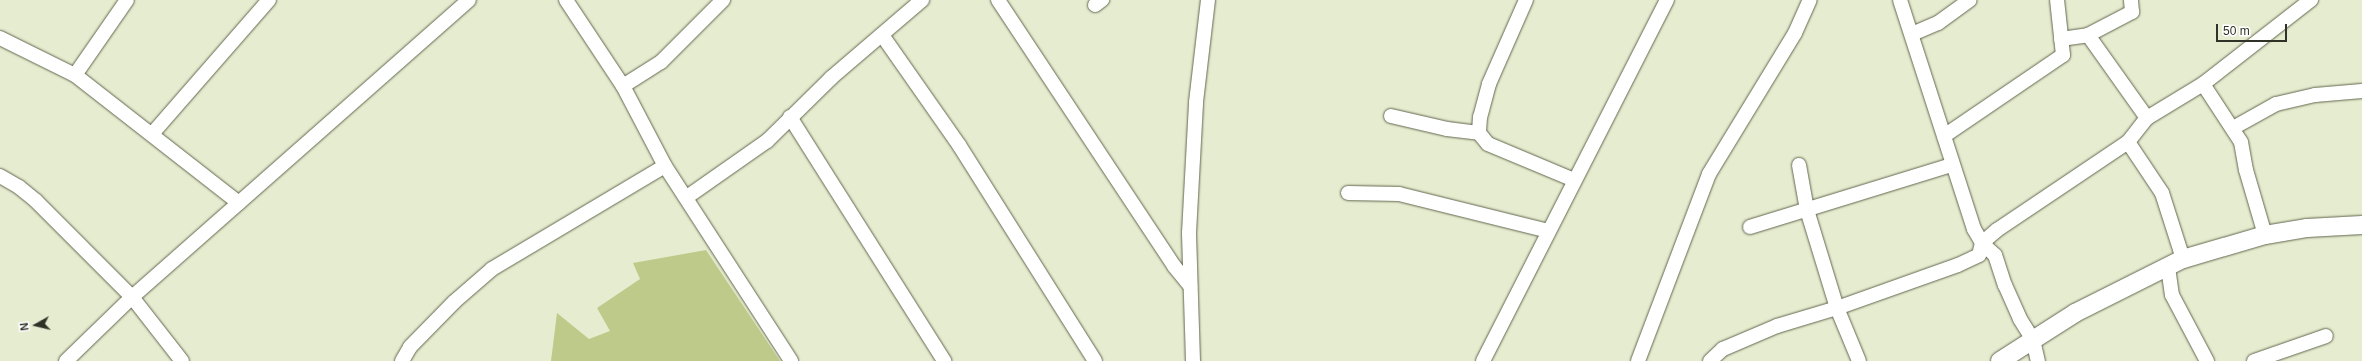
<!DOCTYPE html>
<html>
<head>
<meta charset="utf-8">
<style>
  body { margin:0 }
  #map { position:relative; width:2362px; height:361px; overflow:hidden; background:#e6ecd0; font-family:Arial,sans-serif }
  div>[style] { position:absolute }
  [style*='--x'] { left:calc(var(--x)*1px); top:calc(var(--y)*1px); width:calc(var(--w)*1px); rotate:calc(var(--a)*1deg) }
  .green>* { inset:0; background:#beca8a }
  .roads { filter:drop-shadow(0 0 1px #62674e) drop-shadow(0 0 1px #62674e) }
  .minor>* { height:14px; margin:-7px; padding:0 7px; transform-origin:7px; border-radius:7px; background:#fff }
  .major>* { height:18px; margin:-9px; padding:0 9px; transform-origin:9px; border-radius:9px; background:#fff }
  span { translate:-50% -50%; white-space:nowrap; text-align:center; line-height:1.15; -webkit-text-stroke:3px #fff; paint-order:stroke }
  .north { position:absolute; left:16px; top:305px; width:40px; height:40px; -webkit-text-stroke:3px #fff; paint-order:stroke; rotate:262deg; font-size:11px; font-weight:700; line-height:16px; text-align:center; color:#303227 }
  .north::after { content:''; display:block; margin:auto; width:14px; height:18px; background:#303227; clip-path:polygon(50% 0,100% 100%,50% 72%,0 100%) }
  .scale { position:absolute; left:2216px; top:24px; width:71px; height:18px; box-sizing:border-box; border:2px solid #303227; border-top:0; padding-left:5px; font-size:12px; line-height:14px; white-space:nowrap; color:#303227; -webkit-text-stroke:3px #fff; paint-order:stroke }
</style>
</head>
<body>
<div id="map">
  <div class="green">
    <i style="clip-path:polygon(706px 250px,780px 361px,551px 361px,557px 313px,589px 339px,610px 331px,597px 308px,640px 279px,633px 263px)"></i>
  </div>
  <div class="roads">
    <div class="minor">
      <i style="--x:566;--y:0;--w:103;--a:56.5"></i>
      <i style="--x:623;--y:86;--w:90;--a:62.3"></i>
      <i style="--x:665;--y:166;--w:232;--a:57.1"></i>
      <i style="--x:998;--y:0;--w:319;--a:56.5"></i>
      <i style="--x:1174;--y:266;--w:26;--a:51"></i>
      <i style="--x:1526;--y:0;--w:92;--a:113.8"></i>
      <i style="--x:1489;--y:84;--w:34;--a:105"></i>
      <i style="--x:1480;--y:117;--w:16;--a:94"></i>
      <i style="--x:1479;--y:133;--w:14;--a:51"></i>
      <i style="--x:1488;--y:144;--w:93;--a:22.7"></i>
      <i style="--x:1900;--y:0;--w:241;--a:72.1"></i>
      <i style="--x:1974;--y:229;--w:16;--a:60"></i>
      <i style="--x:1982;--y:243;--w:18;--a:43"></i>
      <i style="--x:1995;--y:255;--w:32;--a:72"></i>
      <i style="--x:2005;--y:285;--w:37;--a:66"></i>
      <i style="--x:2020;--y:319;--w:25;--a:58"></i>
      <i style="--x:2033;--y:340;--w:22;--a:77"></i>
      <i style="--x:1095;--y:5;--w:9;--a:-36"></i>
      <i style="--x:1912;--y:34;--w:28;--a:-23"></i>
      <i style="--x:1938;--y:23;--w:39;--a:-36"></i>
      <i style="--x:882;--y:35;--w:134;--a:55"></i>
      <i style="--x:959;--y:145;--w:255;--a:57.8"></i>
      <i style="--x:2088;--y:35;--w:102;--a:54.6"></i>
      <i style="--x:0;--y:38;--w:84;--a:26.3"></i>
      <i style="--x:75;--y:75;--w:208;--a:38"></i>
      <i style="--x:2061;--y:39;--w:27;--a:-8"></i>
      <i style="--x:2088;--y:35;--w:50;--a:-27.6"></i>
      <i style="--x:2132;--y:12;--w:12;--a:-95"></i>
      <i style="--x:75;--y:75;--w:91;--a:-55.3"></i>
      <i style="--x:2203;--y:84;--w:69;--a:56.8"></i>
      <i style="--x:2241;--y:142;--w:28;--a:80"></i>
      <i style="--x:2246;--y:170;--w:68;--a:73.7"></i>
      <i style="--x:623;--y:86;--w:45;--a:-32.3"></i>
      <i style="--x:661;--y:62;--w:88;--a:-45"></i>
      <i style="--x:1391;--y:116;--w:57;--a:13.1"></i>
      <i style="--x:1447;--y:129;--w:32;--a:7"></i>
      <i style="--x:790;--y:117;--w:289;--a:57.7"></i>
      <i style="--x:2233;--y:128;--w:49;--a:-29.2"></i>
      <i style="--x:2276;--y:104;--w:40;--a:-13"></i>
      <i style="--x:2315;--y:95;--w:47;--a:-4.9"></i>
      <i style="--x:152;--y:134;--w:178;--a:-48.9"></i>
      <i style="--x:1944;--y:136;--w:144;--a:-34.2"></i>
      <i style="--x:2063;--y:55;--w:55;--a:-96.2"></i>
      <i style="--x:2128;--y:142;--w:61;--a:56.3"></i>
      <i style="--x:2162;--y:193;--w:69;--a:72.3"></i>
      <i style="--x:1799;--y:165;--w:46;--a:79.9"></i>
      <i style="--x:1807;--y:210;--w:102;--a:73"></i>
      <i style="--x:1837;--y:308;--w:57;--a:67.5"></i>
      <i style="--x:0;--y:176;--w:22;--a:30"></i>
      <i style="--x:19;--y:187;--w:22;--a:39"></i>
      <i style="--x:36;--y:201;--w:136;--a:45"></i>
      <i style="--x:132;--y:297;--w:81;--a:52"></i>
      <i style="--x:1348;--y:193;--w:51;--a:1.1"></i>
      <i style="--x:1399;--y:194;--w:154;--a:13.9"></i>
      <i style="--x:687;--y:197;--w:98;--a:-35"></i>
      <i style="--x:767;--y:141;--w:90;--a:-44.5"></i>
      <i style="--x:831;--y:78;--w:120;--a:-40.6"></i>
      <i style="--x:1750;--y:227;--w:211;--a:-17.1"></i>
      <i style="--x:2168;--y:267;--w:28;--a:82"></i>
      <i style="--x:2172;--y:295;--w:75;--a:62.1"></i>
      <i style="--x:66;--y:361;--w:92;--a:-44.1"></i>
      <i style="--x:132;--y:297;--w:449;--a:-41.4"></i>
      <i style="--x:402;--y:361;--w:16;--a:-60"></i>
      <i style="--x:410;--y:347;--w:63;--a:-45.6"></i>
      <i style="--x:454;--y:302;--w:50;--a:-41"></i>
      <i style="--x:492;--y:269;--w:201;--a:-30.8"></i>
      <i style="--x:1193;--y:361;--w:128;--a:-91.8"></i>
      <i style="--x:1189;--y:233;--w:131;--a:-86.9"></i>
      <i style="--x:1196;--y:102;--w:103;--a:-83.3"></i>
      <i style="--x:1483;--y:361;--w:405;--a:-63"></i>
      <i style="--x:1638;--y:361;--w:200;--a:-69.2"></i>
      <i style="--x:1709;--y:174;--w:165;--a:-58.6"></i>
      <i style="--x:1795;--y:33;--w:36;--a:-66"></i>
      <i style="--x:1710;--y:361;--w:18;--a:-43"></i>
      <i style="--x:1723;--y:349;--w:59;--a:-23.1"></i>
      <i style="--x:1777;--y:326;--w:63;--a:-16.7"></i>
      <i style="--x:1837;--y:308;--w:128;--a:-19.6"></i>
      <i style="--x:1958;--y:265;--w:23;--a:-25"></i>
      <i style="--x:1979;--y:255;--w:12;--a:-76"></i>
      <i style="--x:1982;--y:243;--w:20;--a:-41"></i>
      <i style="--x:1997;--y:230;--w:158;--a:-33.9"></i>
      <i style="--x:2128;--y:142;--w:31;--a:-52"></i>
      <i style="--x:2147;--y:118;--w:66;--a:-31.3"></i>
      <i style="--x:2203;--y:84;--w:137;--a:-37.9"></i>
      <i style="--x:2254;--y:361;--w:76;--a:-19.1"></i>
    </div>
    <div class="major">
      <i style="--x:2000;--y:361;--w:89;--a:-32.6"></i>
      <i style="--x:2075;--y:313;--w:121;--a:-26.6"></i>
      <i style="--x:2183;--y:259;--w:85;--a:-16.3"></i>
      <i style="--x:2265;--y:235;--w:43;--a:-9.5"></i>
      <i style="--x:2307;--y:228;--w:55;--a:-3.1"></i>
    </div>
  </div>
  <div class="north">N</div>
  <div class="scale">50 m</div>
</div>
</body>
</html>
